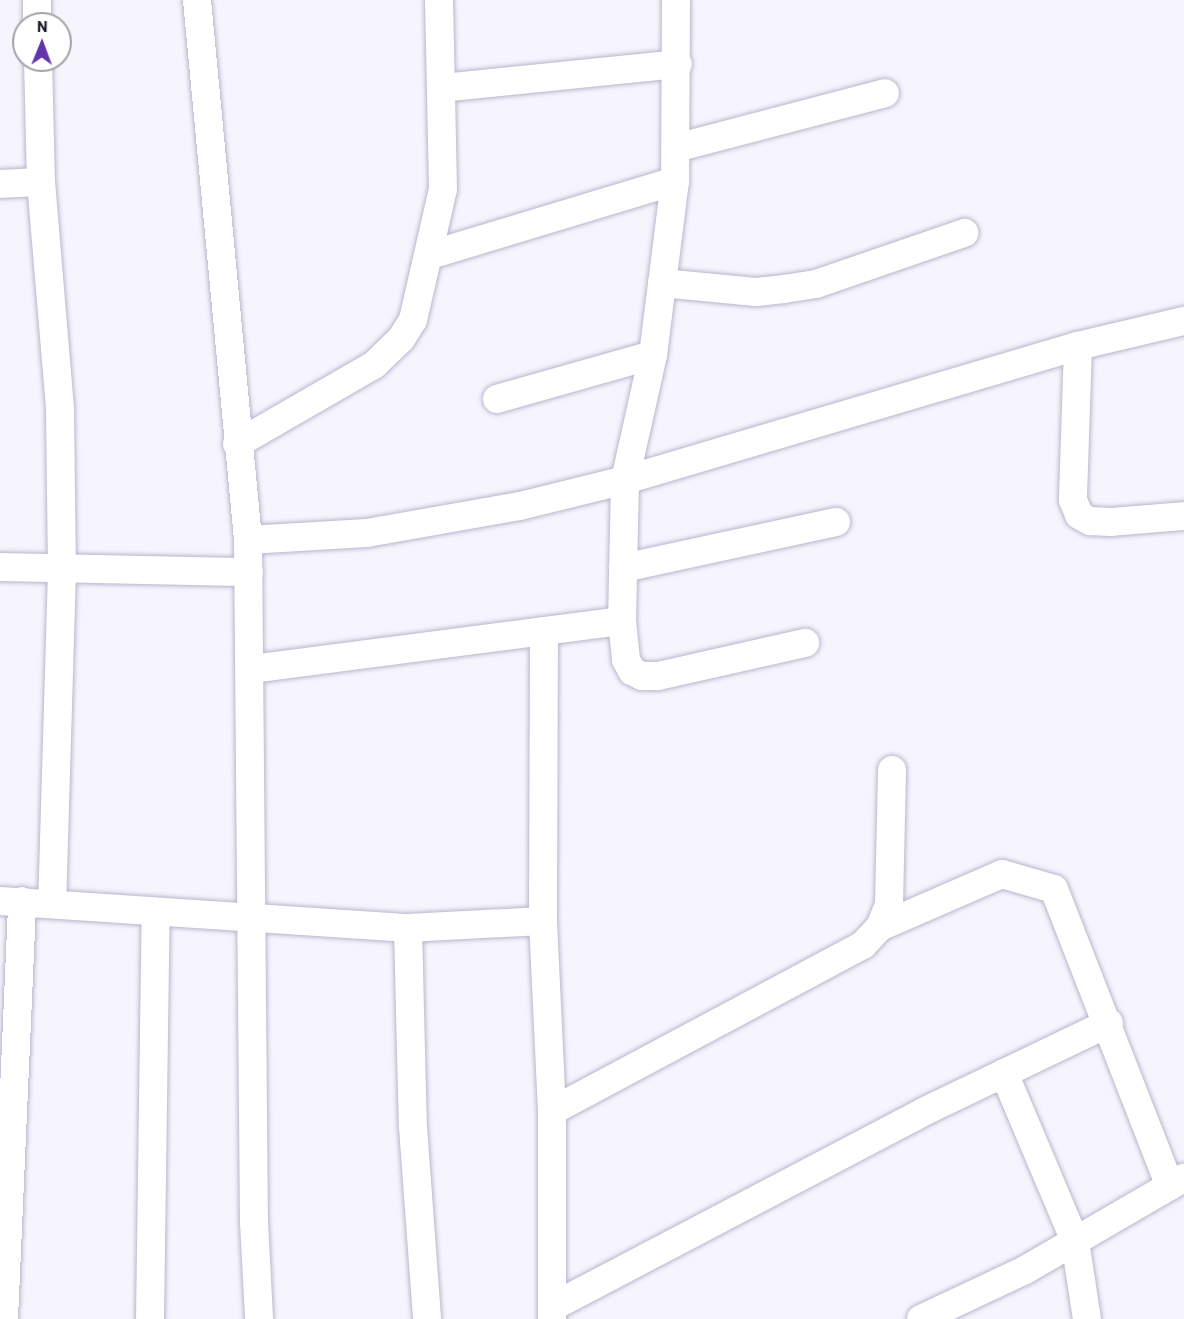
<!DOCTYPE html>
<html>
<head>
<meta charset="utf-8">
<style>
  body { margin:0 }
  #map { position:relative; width:1184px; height:1319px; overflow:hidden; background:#f6f4fd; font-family:Barlow,sans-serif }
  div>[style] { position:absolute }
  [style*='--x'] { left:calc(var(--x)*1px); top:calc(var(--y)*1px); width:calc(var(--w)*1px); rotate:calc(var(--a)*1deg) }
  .roads { filter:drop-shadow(0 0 2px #bab5cc) drop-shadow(0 0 2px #bab5cc) }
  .street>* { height:28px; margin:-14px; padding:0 14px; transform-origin:14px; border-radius:14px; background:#fff }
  span { translate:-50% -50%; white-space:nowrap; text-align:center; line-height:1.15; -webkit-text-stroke:4.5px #fff; paint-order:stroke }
  .north { position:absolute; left:12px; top:12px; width:60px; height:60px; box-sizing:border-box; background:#fff; border:2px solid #a4a3a7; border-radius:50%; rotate:1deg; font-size:16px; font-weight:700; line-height:24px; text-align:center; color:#1b1a22 }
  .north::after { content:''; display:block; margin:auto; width:21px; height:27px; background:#6335ad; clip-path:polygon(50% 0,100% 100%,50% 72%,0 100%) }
</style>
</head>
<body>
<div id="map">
  <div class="roads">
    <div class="street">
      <i style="--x:37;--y:0;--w:24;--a:90"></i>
      <i style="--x:197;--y:0;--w:542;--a:84.6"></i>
      <i style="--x:248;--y:540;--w:682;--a:89.5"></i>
      <i style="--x:254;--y:1222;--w:97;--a:87"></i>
      <i style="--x:676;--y:0;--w:181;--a:90.3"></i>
      <i style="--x:675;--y:181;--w:175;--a:97.2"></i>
      <i style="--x:653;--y:355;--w:128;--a:102.6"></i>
      <i style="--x:625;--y:480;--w:141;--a:91.2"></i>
      <i style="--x:622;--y:621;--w:39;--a:84"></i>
      <i style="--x:626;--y:660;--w:13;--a:61"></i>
      <i style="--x:632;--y:671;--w:11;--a:27"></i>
      <i style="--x:642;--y:676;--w:16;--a:0"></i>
      <i style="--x:658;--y:676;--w:151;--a:-12.7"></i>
      <i style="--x:38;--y:60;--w:122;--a:88.6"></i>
      <i style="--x:41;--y:182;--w:229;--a:85.2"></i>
      <i style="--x:60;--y:410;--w:161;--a:89.3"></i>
      <i style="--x:62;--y:571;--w:333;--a:91.7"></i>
      <i style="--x:442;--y:88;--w:237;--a:-5.8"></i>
      <i style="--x:676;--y:148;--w:216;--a:-14.7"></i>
      <i style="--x:0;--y:184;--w:41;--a:-2.8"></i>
      <i style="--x:430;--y:255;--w:256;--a:-16.8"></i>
      <i style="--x:662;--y:283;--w:94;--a:5.5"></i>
      <i style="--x:756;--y:292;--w:28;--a:-6"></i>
      <i style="--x:784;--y:289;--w:32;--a:-9"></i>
      <i style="--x:816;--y:284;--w:157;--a:-19"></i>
      <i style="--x:1078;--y:346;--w:154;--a:91.9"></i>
      <i style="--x:1073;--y:500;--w:16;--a:68"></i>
      <i style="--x:1079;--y:515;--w:13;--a:29"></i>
      <i style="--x:1090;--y:521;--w:21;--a:3"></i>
      <i style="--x:1111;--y:522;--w:73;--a:-4.7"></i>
      <i style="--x:497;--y:399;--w:162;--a:-15.8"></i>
      <i style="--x:237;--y:444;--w:158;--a:-30"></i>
      <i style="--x:374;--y:365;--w:37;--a:-44"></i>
      <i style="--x:401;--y:339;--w:22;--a:-58"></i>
      <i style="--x:413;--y:320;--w:134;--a:-77.1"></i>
      <i style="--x:443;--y:189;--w:189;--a:-91.2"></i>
      <i style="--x:248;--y:540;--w:119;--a:-3.4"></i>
      <i style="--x:367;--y:533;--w:155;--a:-10"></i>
      <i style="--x:520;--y:506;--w:108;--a:-13.9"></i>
      <i style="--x:625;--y:480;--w:472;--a:-16.5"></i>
      <i style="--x:1078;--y:346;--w:109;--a:-13.3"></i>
      <i style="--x:0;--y:567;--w:249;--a:1.2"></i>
      <i style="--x:623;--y:568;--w:218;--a:-12.2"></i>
      <i style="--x:544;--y:631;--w:290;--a:90.2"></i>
      <i style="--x:543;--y:921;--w:190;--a:87.3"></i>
      <i style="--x:552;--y:1111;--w:208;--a:90"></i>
      <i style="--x:251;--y:669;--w:374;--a:-7.4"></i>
      <i style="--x:0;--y:901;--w:409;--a:3.8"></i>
      <i style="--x:408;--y:928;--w:135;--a:-3"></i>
      <i style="--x:880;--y:927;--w:133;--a:-23.5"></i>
      <i style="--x:1002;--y:874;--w:54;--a:16.1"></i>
      <i style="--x:1054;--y:889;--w:319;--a:68.7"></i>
      <i style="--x:408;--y:928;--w:199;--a:88.6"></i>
      <i style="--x:413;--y:1127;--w:193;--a:85.8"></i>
      <i style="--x:1004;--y:1073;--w:182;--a:67.1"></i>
      <i style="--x:1075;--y:1241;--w:79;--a:81.3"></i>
      <i style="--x:552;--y:1111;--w:353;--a:-28.1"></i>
      <i style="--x:863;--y:945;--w:25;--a:-47"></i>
      <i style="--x:880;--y:927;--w:24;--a:-68"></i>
      <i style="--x:889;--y:905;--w:135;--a:-88.7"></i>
      <i style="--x:552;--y:1307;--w:421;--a:-27.7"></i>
      <i style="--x:925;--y:1111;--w:204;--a:-25.6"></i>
      <i style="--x:4;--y:1319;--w:418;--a:-87.5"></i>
      <i style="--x:150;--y:1319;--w:407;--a:-89.2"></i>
      <i style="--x:921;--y:1319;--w:115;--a:-25.2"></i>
      <i style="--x:1025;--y:1270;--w:184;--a:-30.1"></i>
    </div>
  </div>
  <div class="north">N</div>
</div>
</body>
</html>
